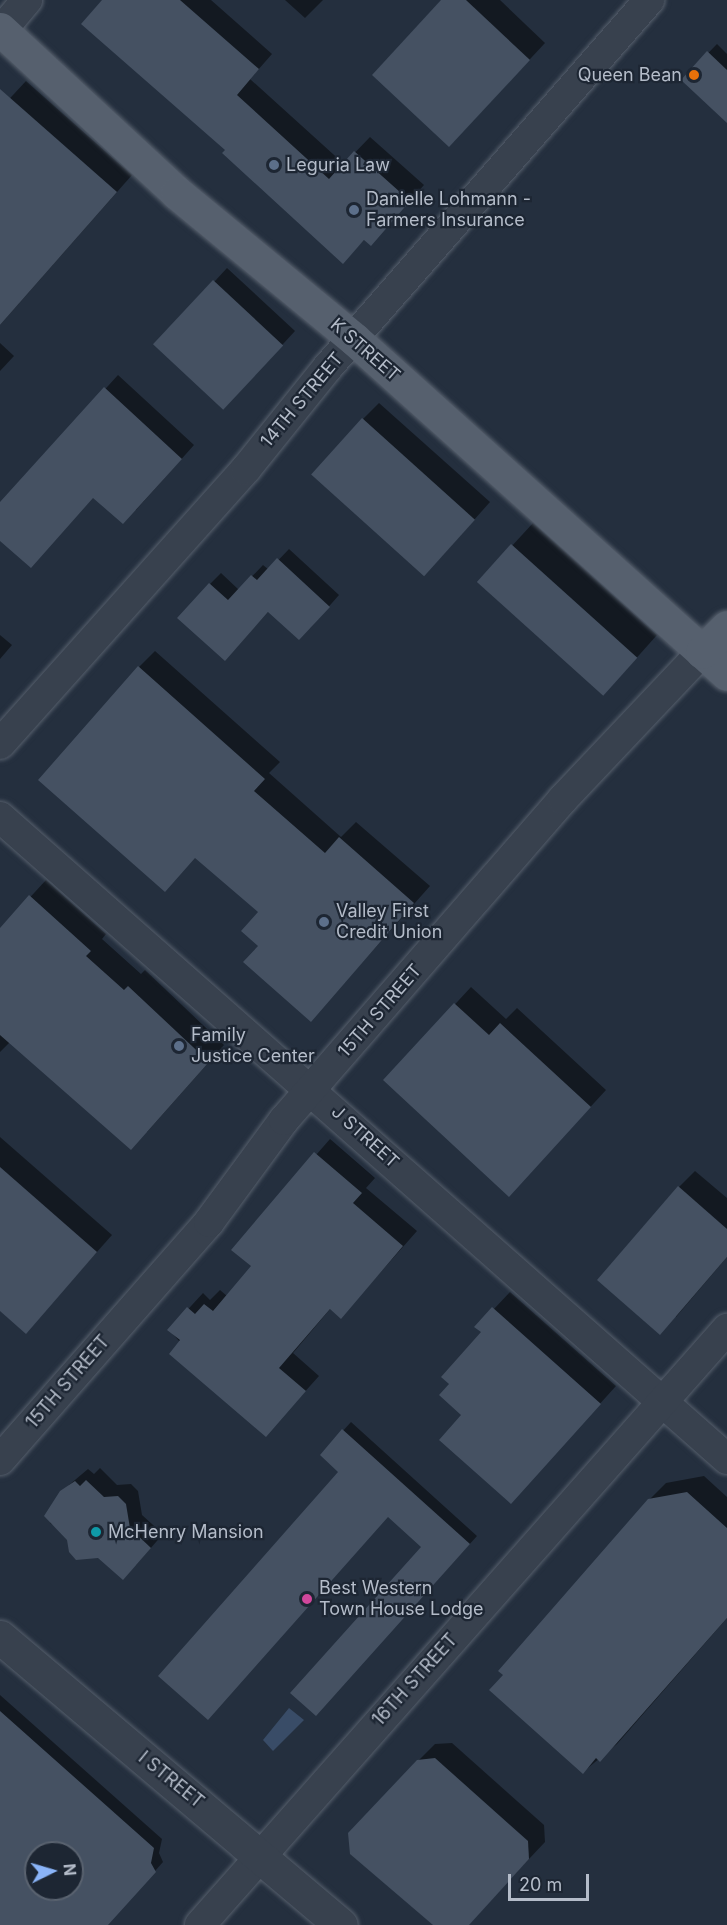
<!DOCTYPE html>
<html>
<head>
<meta charset="utf-8">
<style>
  body { margin:0 }
  #map { position:relative; width:727px; height:1925px; overflow:hidden; background:#242f3e; font-family:Inter,sans-serif }
  div>[style] { position:absolute }
  [style*='--x'] { left:calc(var(--x)*1px); top:calc(var(--y)*1px); width:calc(var(--w)*1px); rotate:calc(var(--a)*1deg) }
  .water>* { inset:0; background:#394c67 }
  .shadow>* { inset:0; background:#0007 }
  .building>* { inset:0; background:#455162; transform-origin:0 0 }
  .roads { filter:drop-shadow(0 0 2px #565f6c) drop-shadow(0 0 2px #565f6c) }
  .minor>* { height:30px; margin:-15px; padding:0 15px; transform-origin:15px; border-radius:15px; background:#38414e }
  .tertiary>* { height:33px; margin:-16.5px; padding:0 16.5px; transform-origin:16.5px; border-radius:16.5px; background:#38414e }
  .primary>* { height:33px; margin:-16.5px; padding:0 16.5px; transform-origin:16.5px; border-radius:16.5px; background:#56606e }
  .dots>* { width:16px; height:16px; translate:-50% -50%; box-sizing:border-box; border:3px solid #1d2633; border-radius:50% }
  span { translate:-50% -50%; white-space:nowrap; text-align:center; line-height:1.15; -webkit-text-stroke:4.5px #1d2633; paint-order:stroke }
  .poi-label { font-size:18px; color:#b4bcc9 }
  .right { translate:-100% -50%; text-align:right }
  .left { translate:0 -50%; text-align:left }
  .street-label { font-size:18px; color:#b4bcc9 }
  .north { position:absolute; left:24px; top:1841px; width:60px; height:60px; box-sizing:border-box; background:#1d2633; border:2px solid #59626f; border-radius:50%; rotate:85deg; font-size:16px; font-weight:700; line-height:24px; text-align:center; color:#b4bcc9 }
  .north::after { content:''; display:block; margin:auto; width:21px; height:27px; background:#8ab4f8; clip-path:polygon(50% 0,100% 100%,50% 72%,0 100%) }
  .scale { position:absolute; left:508px; top:1874px; width:81px; height:27px; box-sizing:border-box; border:3px solid #b4bcc9; border-top:0; padding-left:8px; font-size:18px; line-height:21px; white-space:nowrap; color:#b4bcc9; -webkit-text-stroke:4px #1d2633; paint-order:stroke }
</style>
</head>
<body>
<div id="map">
  <div class="water">
    <i style="clip-path:polygon(289px 1708px,304px 1720px,273px 1751px,263px 1740px)"></i>
  </div>
  <div class="shadow">
    <i style="clip-path:polygon(104px 0,211px 0,272px 54px,250px 79px,344px 164px,370px 137px,424px 185px,371px 244px,365px 239px,343px 262px,227px 150px)"></i>
    <i style="clip-path:polygon(285px 0,323px 0,305px 18px)"></i>
    <i style="clip-path:polygon(443px 0,500px 0,545px 43px,465px 129px)"></i>
    <i style="clip-path:polygon(717px 44px,727px 54px,727px 121px,683px 79px)"></i>
    <i style="clip-path:polygon(26px 81px,132px 175px,0 325px,0 109px)"></i>
    <i style="clip-path:polygon(227px 268px,295px 331px,236px 395px,156px 345px)"></i>
    <i style="clip-path:polygon(0 343px,14px 356px,0 371px)"></i>
    <i style="clip-path:polygon(118px 375px,194px 445px,136px 510px,94px 496px,31px 566px,0 539px,0 505px)"></i>
    <i style="clip-path:polygon(379px 403px,490px 502px,441px 557px,363px 419px)"></i>
    <i style="clip-path:polygon(533px 523px,657px 635px,624px 672px,479px 582px)"></i>
    <i style="clip-path:polygon(289px 549px,339px 595px,310px 628px,269px 611px,236px 648px,210px 584px,221px 573px,239px 590px,263px 565px,269px 570px)"></i>
    <i style="clip-path:polygon(0 635px,12px 645px,0 659px)"></i>
    <i style="clip-path:polygon(155px 651px,280px 762px,269px 773px,341px 837px,356px 822px,430px 886px,311px 1020px,260px 946px,260px 912px,139px 667px)"></i>
    <i style="clip-path:polygon(46px 880px,106px 934px,102px 939px,141px 974px,145px 970px,224px 1045px,147px 1132px,10px 1042px,0 1052px,0 930px)"></i>
    <i style="clip-path:polygon(471px 987px,506px 1019px,517px 1008px,606px 1090px,525px 1178px,385px 1080px)"></i>
    <i style="clip-path:polygon(0 1137px,112px 1235px,26px 1332px,0 1309px)"></i>
    <i style="clip-path:polygon(330px 1139px,375px 1178px,366px 1188px,417px 1231px,341px 1317px,331px 1308px,293px 1353px,319px 1376px,266px 1435px,169px 1330px,203px 1293px,210px 1300px,220px 1290px,227px 1296px,253px 1266px,233px 1250px)"></i>
    <i style="clip-path:polygon(695px 1171px,727px 1198px,727px 1257px,676px 1317px,679px 1187px)"></i>
    <i style="clip-path:polygon(510px 1292px,616px 1386px,511px 1502px,463px 1415px,483px 1332px,477px 1327px)"></i>
    <i style="clip-path:polygon(351px 1422px,477px 1536px,323px 1706px,423px 1547px,322px 1454px)"></i>
    <i style="clip-path:polygon(100px 1468px,117px 1485px,131px 1484px,138px 1491px,142px 1515px,163px 1534px,136px 1565px,99px 1556px,50px 1523px,69px 1485px,88px 1469px,94px 1474px)"></i>
    <i style="clip-path:polygon(704px 1476px,727px 1497px,727px 1618px,617px 1744px,583px 1772px,649px 1500px,666px 1483px)"></i>
    <i style="clip-path:polygon(evenodd,0 1695px,162px 1839px,159px 1853px,163px 1862px,107px 1925px,0 1925px,0 1695px,36px 1853px,72px 1853px,72px 1889px,36px 1889px,36px 1853px)"></i>
    <i style="clip-path:polygon(452px 1743px,544px 1825px,545px 1842px,467px 1925px,436px 1925px,418px 1761px,435px 1744px)"></i>
  </div>
  <div class="building">
    <i style="clip-path:polygon(102px 0,180px 0,259px 69px,237px 95px,329px 179px,354px 151px,410px 201px,371px 246px,364px 240px,343px 264px,222px 153px,225px 150px,81px 24px)"></i>
    <i style="clip-path:polygon(441px 0,466px 0,530px 60px,449px 147px,372px 75px)"></i>
    <i style="clip-path:polygon(707px 51px,727px 70px,727px 123px,681px 80px)"></i>
    <i style="clip-path:polygon(0 89px,117px 192px,0 325px)"></i>
    <i style="left:213px;top:280px;width:96px;height:88px;rotate:43deg"></i>
    <i style="clip-path:polygon(104px 387px,182px 459px,123px 524px,93px 498px,31px 568px,0 541px,0 502px)"></i>
    <i style="left:362px;top:418px;width:152px;height:76px;rotate:42deg"></i>
    <i style="left:511px;top:544px;width:170px;height:51px;rotate:42deg"></i>
    <i style="clip-path:polygon(277px 558px,330px 607px,299px 640px,268px 612px,225px 661px,177px 618px,209px 583px,228px 600px,251px 575px,257px 580px)"></i>
    <i style="clip-path:polygon(138px 666px,265px 779px,254px 791px,325px 853px,339px 837px,414px 903px,311px 1022px,243px 962px,258px 946px,241px 931px,258px 912px,195px 858px,165px 892px,38px 780px)"></i>
    <i style="clip-path:polygon(29px 895px,91px 951px,86px 956px,124px 990px,128px 986px,209px 1062px,131px 1150px,0 1035px,0 928px)"></i>
    <i style="clip-path:polygon(454px 1003px,489px 1035px,500px 1023px,591px 1107px,509px 1197px,383px 1080px)"></i>
    <i style="clip-path:polygon(314px 1152px,362px 1193px,353px 1203px,403px 1246px,341px 1319px,330px 1309px,279px 1368px,306px 1391px,266px 1437px,169px 1354px,180px 1340px,167px 1330px,187px 1307px,195px 1314px,204px 1304px,213px 1311px,251px 1266px,231px 1250px)"></i>
    <i style="clip-path:polygon(0 1167px,97px 1252px,26px 1334px,0 1311px)"></i>
    <i style="clip-path:polygon(678px 1186px,727px 1229px,727px 1257px,660px 1335px,597px 1280px)"></i>
    <i style="clip-path:polygon(492px 1307px,601px 1404px,511px 1504px,439px 1440px,461px 1415px,439px 1395px,449px 1384px,441px 1377px,481px 1332px,474px 1327px)"></i>
    <i style="clip-path:polygon(342px 1429px,470px 1544px,316px 1716px,290px 1693px,421px 1547px,388px 1517px,208px 1720px,158px 1676px,338px 1472px,320px 1455px)"></i>
    <i style="clip-path:polygon(86px 1480px,104px 1497px,118px 1496px,126px 1504px,130px 1528px,151px 1548px,123px 1580px,98px 1558px,76px 1560px,69px 1552px,67px 1540px,44px 1516px,60px 1491px,75px 1481px,80px 1486px)"></i>
    <i style="clip-path:polygon(687px 1492px,727px 1528px,727px 1618px,600px 1762px,596px 1758px,583px 1774px,489px 1690px,503px 1675px,498px 1671px,648px 1499px)"></i>
    <i style="clip-path:polygon(evenodd,0 1711px,154px 1848px,151px 1863px,156px 1872px,108px 1925px,0 1925px,0 1711px,36px 1853px,72px 1853px,72px 1889px,36px 1889px,36px 1853px)"></i>
    <i style="clip-path:polygon(435px 1758px,528px 1841px,529px 1859px,469px 1925px,433px 1925px,350px 1854px,348px 1833px,417px 1760px)"></i>
  </div>
  <div class="roads">
    <div class="minor">
      <i style="--x:0;--y:32;--w:42;--a:-49.8"></i>
      <i style="--x:0;--y:744;--w:369;--a:-48.2"></i>
      <i style="--x:246;--y:469;--w:131;--a:-51.2"></i>
      <i style="--x:328;--y:367;--w:488;--a:-48.8"></i>
      <i style="--x:0;--y:817;--w:970;--a:41.45"></i>
      <i style="--x:0;--y:1460;--w:317;--a:-48.7"></i>
      <i style="--x:209;--y:1222;--w:127;--a:-53.7"></i>
      <i style="--x:284;--y:1120;--w:425;--a:-49"></i>
      <i style="--x:563;--y:799;--w:202;--a:-46.6"></i>
      <i style="--x:200;--y:1925;--w:796;--a:-48.52"></i>
    </div>
    <div class="tertiary">
      <i style="--x:0;--y:1637;--w:446;--a:40.2"></i>
    </div>
    <div class="primary">
      <i style="--x:0;--y:29;--w:241;--a:42.8"></i>
      <i style="--x:177;--y:193;--w:229;--a:39.5"></i>
      <i style="--x:354;--y:339;--w:501;--a:41.93"></i>
      <i style="--x:702;--y:652;--w:35;--a:-45"></i>
    </div>
  </div>
  <div class="dots">
    <i style="left:694px;top:75px;background:#e8710a"></i>
    <i style="left:274px;top:165px;background:#5c6f8a"></i>
    <i style="left:354px;top:210px;background:#5c6f8a"></i>
    <i style="left:324px;top:922px;background:#5c6f8a"></i>
    <i style="left:179px;top:1046px;background:#5c6f8a"></i>
    <i style="left:96px;top:1532px;background:#0f9aa8"></i>
    <i style="left:307px;top:1599px;background:#d1479c"></i>
  </div>
  <div class="poi-label">
    <span class="right" style="left:682px;top:75px">Queen Bean</span>
    <span class="left" style="left:286px;top:165px">Leguria Law</span>
    <span class="left" style="left:366px;top:210px">Danielle Lohmann -<br>Farmers Insurance</span>
    <span class="left" style="left:336px;top:922px">Valley First<br>Credit Union</span>
    <span class="left" style="left:191px;top:1046px">Family<br>Justice Center</span>
    <span class="left" style="left:108px;top:1532px">McHenry Mansion</span>
    <span class="left" style="left:319px;top:1599px">Best Western<br>Town House Lodge</span>
  </div>
  <div class="street-label">
    <span style="left:365px;top:350px;rotate:41deg">K STREET</span>
    <span style="left:302px;top:400px;rotate:-50deg">14TH STREET</span>
    <span style="left:380px;top:1011px;rotate:-49deg">15TH STREET</span>
    <span style="left:365px;top:1137px;rotate:42deg">J STREET</span>
    <span style="left:68px;top:1382px;rotate:-49deg">15TH STREET</span>
    <span style="left:415px;top:1680px;rotate:-48deg">16TH STREET</span>
    <span style="left:171px;top:1780px;rotate:39deg">I STREET</span>
  </div>
  <div class="north">N</div>
  <div class="scale">20 m</div>
</div>
</body>
</html>
